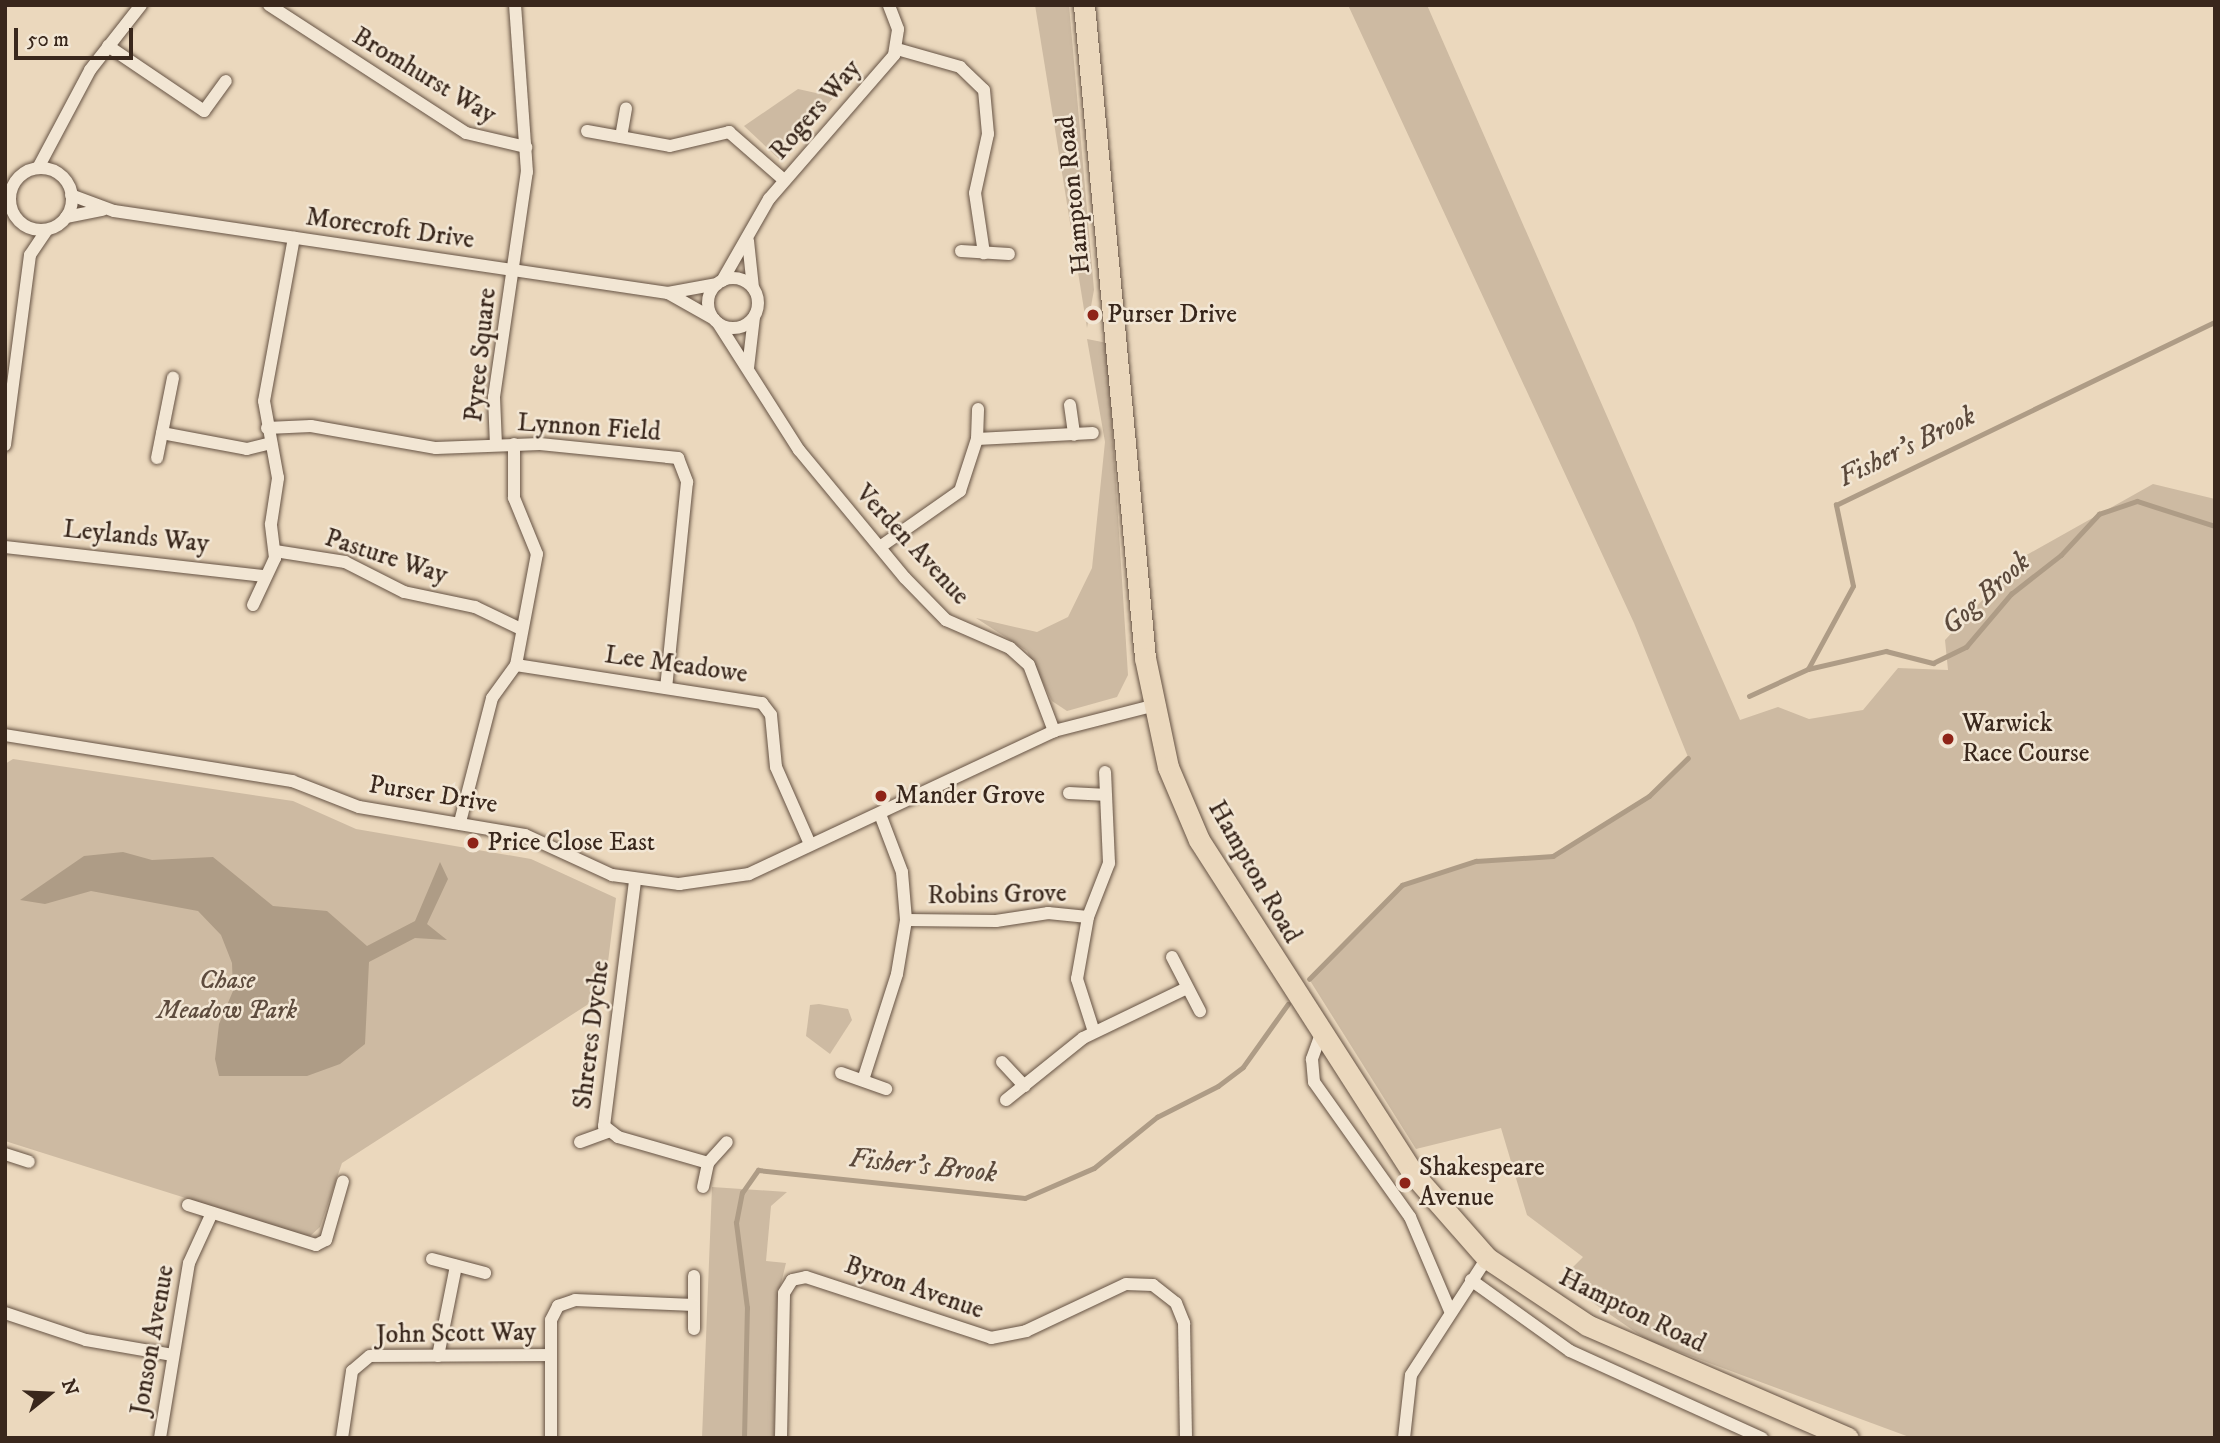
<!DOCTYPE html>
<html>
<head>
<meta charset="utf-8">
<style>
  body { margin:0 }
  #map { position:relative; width:2220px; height:1443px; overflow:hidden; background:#ebd8bd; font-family:"IM FELL DW Pica",serif }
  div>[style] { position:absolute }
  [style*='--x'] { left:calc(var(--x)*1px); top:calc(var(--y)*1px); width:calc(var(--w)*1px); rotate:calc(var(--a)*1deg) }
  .green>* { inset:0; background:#cdbaa2 }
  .water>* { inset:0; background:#ae9c86 }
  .stream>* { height:4.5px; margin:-2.25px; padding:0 2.25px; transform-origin:2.25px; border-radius:2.25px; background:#ae9c86 }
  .roads { filter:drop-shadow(0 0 2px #665344) drop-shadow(0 0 2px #665344) }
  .street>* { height:12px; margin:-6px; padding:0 6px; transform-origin:6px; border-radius:6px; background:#f2e6d4 }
  .street>.ring { margin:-6px; padding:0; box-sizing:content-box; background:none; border:12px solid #f2e6d4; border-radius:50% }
  .primary>* { height:21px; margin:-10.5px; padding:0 10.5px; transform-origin:10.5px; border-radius:10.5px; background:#ebd8bd }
  .dots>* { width:19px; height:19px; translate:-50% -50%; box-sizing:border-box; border:4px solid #f2e6d4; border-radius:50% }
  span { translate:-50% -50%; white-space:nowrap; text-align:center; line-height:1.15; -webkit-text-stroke:5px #f2e6d4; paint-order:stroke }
  .street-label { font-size:26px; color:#39271c }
  .poi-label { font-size:26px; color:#39271c }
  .left { translate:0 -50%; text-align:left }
  .park-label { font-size:26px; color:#5e4c3e; font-style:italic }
  .water-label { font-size:28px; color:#5c4a3c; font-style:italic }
  .frame { position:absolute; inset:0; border:7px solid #39271c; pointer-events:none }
  .north { position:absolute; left:14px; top:1359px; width:70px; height:70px; -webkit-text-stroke:5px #f2e6d4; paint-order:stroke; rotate:72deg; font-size:19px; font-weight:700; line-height:28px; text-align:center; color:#39271c }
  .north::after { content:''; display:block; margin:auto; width:24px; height:32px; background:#39271c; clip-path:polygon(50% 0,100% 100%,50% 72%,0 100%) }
  .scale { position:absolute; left:14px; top:28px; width:119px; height:32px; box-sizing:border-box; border:4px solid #39271c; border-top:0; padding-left:9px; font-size:21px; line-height:24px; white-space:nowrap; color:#39271c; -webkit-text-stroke:5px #f2e6d4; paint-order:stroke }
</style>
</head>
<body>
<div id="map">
  <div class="green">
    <i style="clip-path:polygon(1035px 5px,1069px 5px,1094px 290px,1087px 328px)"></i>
    <i style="clip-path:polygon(1348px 5px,1427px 5px,1740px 720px,1778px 707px,1809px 719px,1863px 710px,1898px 668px,1948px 670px,1945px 640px,2023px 557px,2153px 484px,2215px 499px,2215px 1438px,1912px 1438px,1647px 1340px,1560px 1280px,1583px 1257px,1527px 1215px,1501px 1128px,1416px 1149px,1309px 979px,1402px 885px,1476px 861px,1553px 856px,1649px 796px,1688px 757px,1634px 623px)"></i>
    <i style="clip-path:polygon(798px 89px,834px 97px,779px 159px,744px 126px)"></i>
    <i style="clip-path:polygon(1087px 339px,1107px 343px,1128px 675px,1117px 697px,1067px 711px,1052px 701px,1027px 651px,976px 618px,1037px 632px,1068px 617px,1092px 568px,1105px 442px)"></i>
    <i style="clip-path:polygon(13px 759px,293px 801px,356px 829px,531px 859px,616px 898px,604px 994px,342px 1163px,320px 1227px,309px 1237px,5px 1141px,5px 764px)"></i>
    <i style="clip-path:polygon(819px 1004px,848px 1009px,852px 1020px,830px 1054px,806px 1036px,810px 1005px)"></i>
    <i style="clip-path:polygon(712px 1187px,787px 1192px,771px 1206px,766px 1261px,786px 1263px,779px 1292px,774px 1438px,702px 1438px)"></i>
  </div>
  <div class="water">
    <i style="clip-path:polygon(123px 852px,152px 860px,213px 857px,273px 906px,327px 911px,367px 946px,415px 921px,440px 862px,448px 879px,427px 924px,447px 940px,415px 938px,369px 962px,365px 1044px,340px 1064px,307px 1076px,219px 1076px,215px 1059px,219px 1024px,233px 991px,232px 963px,221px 935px,198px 911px,91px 891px,45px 904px,20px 900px,84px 856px)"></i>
  </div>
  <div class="stream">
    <i style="--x:1808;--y:669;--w:80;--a:-13"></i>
    <i style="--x:1886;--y:651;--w:49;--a:14.3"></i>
    <i style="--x:1933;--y:663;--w:37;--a:-26"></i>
    <i style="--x:1966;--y:647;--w:70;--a:-49.7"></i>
    <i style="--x:2011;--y:594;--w:63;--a:-38"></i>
    <i style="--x:2061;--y:555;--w:56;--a:-47.2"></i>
    <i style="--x:2099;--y:514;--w:40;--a:-18.9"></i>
    <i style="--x:2137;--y:501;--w:82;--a:17.8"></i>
    <i style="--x:1749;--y:696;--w:65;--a:-24.6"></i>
    <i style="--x:1808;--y:669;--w:94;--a:-61.5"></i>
    <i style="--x:1853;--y:586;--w:83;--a:-101.9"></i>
    <i style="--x:1836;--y:505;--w:421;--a:-25.8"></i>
    <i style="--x:1309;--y:979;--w:132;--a:-45.3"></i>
    <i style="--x:1402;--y:885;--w:78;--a:-18"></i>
    <i style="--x:1476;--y:861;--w:77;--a:-3.7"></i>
    <i style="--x:1553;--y:856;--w:113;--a:-32"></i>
    <i style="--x:1649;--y:796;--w:54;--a:-44.3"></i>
    <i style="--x:744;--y:1438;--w:130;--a:-88.7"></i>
    <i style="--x:747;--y:1308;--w:86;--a:-97.4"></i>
    <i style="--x:736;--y:1223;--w:31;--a:-79"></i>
    <i style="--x:742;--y:1193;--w:28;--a:-55"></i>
    <i style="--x:758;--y:1170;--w:268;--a:6"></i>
    <i style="--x:1025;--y:1198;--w:75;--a:-23.5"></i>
    <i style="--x:1094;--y:1168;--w:81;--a:-39"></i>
    <i style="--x:1157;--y:1117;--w:68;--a:-26.9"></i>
    <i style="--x:1218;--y:1086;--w:31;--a:-37"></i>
    <i style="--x:1243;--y:1067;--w:77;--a:-54.5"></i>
  </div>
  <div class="roads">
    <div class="street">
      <i style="--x:269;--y:5;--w:235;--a:33"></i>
      <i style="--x:466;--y:133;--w:62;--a:13.1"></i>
      <i style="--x:108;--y:46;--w:116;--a:34.1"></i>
      <i style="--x:204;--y:111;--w:37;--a:-54"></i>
      <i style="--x:897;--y:49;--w:66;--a:15.9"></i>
      <i style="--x:960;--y:67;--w:33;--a:44"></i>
      <i style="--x:984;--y:90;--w:44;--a:84.8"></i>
      <i style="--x:988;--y:134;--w:60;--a:102.4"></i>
      <i style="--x:975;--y:193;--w:61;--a:81.5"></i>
      <i style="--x:587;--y:131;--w:84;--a:10.2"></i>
      <i style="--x:670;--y:146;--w:61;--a:-13.3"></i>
      <i style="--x:729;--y:132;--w:73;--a:41.1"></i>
      <i style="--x:621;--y:137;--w:29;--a:-80"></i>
      <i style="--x:38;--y:168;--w:111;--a:-62"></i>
      <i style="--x:90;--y:70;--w:83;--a:-51.9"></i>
      <i class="ring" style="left:10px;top:168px;width:50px;height:50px"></i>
      <i style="--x:71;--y:195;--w:46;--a:20.4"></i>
      <i style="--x:114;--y:211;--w:560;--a:8.42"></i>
      <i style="--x:668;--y:293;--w:50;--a:-10.4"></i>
      <i style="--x:66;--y:217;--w:37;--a:-11"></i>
      <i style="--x:748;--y:241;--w:47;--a:83.9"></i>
      <i style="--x:961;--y:251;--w:48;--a:3.6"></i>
      <i class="ring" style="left:708px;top:278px;width:38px;height:38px"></i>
      <i style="--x:722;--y:281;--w:95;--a:-60.2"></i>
      <i style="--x:769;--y:199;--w:191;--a:-49"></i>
      <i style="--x:894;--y:55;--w:26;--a:-81"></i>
      <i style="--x:898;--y:29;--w:26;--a:-111"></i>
      <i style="--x:668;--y:293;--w:53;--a:29.5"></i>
      <i style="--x:718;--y:323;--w:151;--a:57.5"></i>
      <i style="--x:799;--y:450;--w:166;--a:50.4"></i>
      <i style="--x:905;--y:578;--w:59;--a:45.7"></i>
      <i style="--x:946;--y:620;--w:70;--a:23.6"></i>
      <i style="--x:1010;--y:648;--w:25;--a:42"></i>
      <i style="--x:1029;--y:665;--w:71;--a:69.3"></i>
      <i style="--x:748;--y:368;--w:51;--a:-83.3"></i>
      <i style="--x:1070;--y:405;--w:30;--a:82"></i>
      <i style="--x:267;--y:428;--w:44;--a:-2.6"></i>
      <i style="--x:311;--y:426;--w:127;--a:10"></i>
      <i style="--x:436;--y:448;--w:104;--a:-2.2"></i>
      <i style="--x:540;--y:444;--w:139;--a:5.8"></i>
      <i style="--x:678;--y:458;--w:26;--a:69"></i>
      <i style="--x:687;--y:482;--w:206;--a:95.8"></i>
      <i style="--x:162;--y:433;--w:86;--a:10.7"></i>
      <i style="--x:247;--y:449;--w:25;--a:-14"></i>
      <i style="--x:977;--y:439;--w:30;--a:-88"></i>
      <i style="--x:5;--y:445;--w:192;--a:-82.5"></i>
      <i style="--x:30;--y:255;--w:30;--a:-56"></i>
      <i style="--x:496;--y:445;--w:48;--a:-92.4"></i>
      <i style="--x:494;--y:397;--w:227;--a:-81.7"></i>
      <i style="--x:527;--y:172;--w:167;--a:-94.1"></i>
      <i style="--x:157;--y:458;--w:82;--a:-78.7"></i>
      <i style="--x:5;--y:547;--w:259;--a:6.4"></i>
      <i style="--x:880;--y:547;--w:98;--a:-35"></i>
      <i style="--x:960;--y:491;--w:55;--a:-71.9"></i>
      <i style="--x:977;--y:439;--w:116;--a:-3"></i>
      <i style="--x:275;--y:551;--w:71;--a:8.9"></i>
      <i style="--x:345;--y:562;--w:66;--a:27"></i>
      <i style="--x:404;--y:592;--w:73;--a:11.9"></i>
      <i style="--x:475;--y:607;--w:51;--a:25.6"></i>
      <i style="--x:253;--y:605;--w:52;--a:-64.9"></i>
      <i style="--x:275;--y:558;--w:34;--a:-97"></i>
      <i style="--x:271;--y:524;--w:47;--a:-81.3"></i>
      <i style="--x:278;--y:478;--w:78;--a:-100.3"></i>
      <i style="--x:264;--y:401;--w:166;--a:-79.6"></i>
      <i style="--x:516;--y:665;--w:249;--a:8.8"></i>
      <i style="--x:762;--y:703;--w:15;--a:53"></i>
      <i style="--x:771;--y:715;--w:52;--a:84.5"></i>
      <i style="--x:776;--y:767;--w:84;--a:66.2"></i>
      <i style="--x:5;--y:735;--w:291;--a:9.1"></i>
      <i style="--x:292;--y:781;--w:72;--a:21.2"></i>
      <i style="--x:359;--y:807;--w:168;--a:9.6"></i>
      <i style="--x:525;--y:835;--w:96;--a:24.7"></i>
      <i style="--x:612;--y:875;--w:68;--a:7.7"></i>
      <i style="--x:679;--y:884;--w:71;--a:-8.1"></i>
      <i style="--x:749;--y:874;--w:337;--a:-25.1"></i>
      <i style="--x:1054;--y:731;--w:101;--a:-14.3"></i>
      <i style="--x:1069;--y:793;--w:34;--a:3"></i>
      <i style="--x:460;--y:822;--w:128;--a:-75.5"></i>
      <i style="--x:492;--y:698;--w:41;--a:-54"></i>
      <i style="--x:516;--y:665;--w:113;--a:-79.3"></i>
      <i style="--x:537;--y:554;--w:61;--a:-112.3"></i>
      <i style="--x:514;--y:498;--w:54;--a:-90"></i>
      <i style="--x:635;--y:881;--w:247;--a:97.2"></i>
      <i style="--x:604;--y:1126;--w:18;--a:38"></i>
      <i style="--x:618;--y:1137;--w:94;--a:16.1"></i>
      <i style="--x:906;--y:920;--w:90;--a:0.6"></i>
      <i style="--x:996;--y:921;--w:53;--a:-8.7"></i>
      <i style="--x:1048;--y:913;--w:40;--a:5.7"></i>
      <i style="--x:1172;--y:957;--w:61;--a:62.6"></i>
      <i style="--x:1094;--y:1032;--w:56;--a:-107.8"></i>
      <i style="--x:1077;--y:979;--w:63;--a:-79.9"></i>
      <i style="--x:1088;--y:917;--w:58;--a:-68.7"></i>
      <i style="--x:1109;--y:863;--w:91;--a:-92.5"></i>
      <i style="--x:1321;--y:1034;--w:27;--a:110"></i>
      <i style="--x:1312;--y:1059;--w:23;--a:85"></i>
      <i style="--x:1314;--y:1082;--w:166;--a:54.6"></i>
      <i style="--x:1410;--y:1217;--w:102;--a:66.9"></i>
      <i style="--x:1002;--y:1062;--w:33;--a:47"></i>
      <i style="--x:841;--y:1073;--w:48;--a:19.6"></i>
      <i style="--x:863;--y:1080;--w:111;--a:-72.2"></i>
      <i style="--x:897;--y:974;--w:55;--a:-80.5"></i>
      <i style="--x:906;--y:920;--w:48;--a:-94.8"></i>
      <i style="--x:902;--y:872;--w:62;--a:-110.8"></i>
      <i style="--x:1006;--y:1100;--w:99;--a:-38.8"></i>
      <i style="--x:1083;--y:1038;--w:115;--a:-25.7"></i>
      <i style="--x:580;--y:1142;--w:29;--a:-20"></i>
      <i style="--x:5;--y:1154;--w:25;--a:18"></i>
      <i style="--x:703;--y:1187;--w:25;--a:-78"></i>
      <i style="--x:708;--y:1163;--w:28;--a:-48"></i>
      <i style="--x:188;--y:1205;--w:134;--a:17.4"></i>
      <i style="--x:316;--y:1245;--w:11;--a:-27"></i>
      <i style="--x:326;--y:1240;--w:61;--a:-73.9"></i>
      <i style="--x:432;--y:1259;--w:55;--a:14.8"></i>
      <i style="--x:694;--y:1276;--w:53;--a:90"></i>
      <i style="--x:1471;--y:1280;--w:122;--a:35.6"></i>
      <i style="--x:1570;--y:1351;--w:211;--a:24.4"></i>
      <i style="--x:5;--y:1313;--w:85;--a:18.4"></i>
      <i style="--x:86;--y:1340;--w:88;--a:9.8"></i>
      <i style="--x:438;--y:1356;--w:92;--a:-78.7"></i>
      <i style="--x:160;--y:1438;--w:177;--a:-80.6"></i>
      <i style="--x:189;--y:1263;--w:55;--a:-65.3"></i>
      <i style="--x:342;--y:1438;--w:68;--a:-81.5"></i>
      <i style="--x:352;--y:1371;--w:23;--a:-40"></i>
      <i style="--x:370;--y:1356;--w:181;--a:-0.3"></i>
      <i style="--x:551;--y:1438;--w:118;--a:-90"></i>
      <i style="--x:551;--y:1320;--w:16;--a:-63"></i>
      <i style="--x:558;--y:1306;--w:18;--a:-19"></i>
      <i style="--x:575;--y:1300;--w:119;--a:2.4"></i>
      <i style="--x:781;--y:1438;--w:145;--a:-88.8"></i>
      <i style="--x:784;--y:1293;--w:15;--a:-58"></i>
      <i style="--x:792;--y:1280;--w:14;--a:-12"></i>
      <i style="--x:806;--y:1277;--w:195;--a:18.2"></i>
      <i style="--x:991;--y:1338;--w:36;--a:-11"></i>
      <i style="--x:1026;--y:1331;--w:110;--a:-25.2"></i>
      <i style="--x:1126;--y:1284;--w:27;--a:2"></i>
      <i style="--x:1153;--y:1285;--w:29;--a:38"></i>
      <i style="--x:1176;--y:1303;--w:22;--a:68"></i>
      <i style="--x:1184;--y:1323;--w:115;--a:89"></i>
      <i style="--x:1404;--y:1438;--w:63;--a:-83.7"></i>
      <i style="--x:1411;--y:1375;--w:140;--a:-57"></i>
    </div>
    <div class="primary">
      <i style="--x:1084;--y:5;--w:656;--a:84.66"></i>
      <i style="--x:1145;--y:658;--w:111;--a:78.1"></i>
      <i style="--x:1168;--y:767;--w:79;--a:67"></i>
      <i style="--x:1199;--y:840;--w:398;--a:57.3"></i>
      <i style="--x:1414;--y:1175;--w:111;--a:48.7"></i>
      <i style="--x:1487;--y:1258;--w:120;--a:33.8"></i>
      <i style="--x:1587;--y:1325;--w:284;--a:23.4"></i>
    </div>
  </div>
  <div class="dots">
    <i style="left:1093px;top:315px;background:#8f2418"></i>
    <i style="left:1948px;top:739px;background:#8f2418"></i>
    <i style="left:881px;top:796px;background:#8f2418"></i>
    <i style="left:473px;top:843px;background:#8f2418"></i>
    <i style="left:1405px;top:1183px;background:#8f2418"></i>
  </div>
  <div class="street-label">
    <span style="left:424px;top:76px;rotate:31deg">Bromhurst Way</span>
    <span style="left:816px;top:110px;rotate:-49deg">Rogers Way</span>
    <span style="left:1074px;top:195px;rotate:-96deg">Hampton Road</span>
    <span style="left:390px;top:229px;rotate:8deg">Morecroft Drive</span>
    <span style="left:481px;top:355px;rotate:-84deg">Pyree Square</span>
    <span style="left:589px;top:428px;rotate:4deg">Lynnon Field</span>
    <span style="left:136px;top:537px;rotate:6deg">Leylands Way</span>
    <span style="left:912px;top:545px;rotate:47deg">Verden Avenue</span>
    <span style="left:386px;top:557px;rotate:18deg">Pasture Way</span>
    <span style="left:676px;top:665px;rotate:8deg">Lee Meadowe</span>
    <span style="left:433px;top:795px;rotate:9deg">Purser Drive</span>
    <span style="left:1254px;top:872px;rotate:60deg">Hampton Road</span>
    <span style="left:997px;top:895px;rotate:-1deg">Robins Grove</span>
    <span style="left:592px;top:1035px;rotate:-83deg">Shreres Dyche</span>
    <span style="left:914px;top:1288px;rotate:19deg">Byron Avenue</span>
    <span style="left:1632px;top:1311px;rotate:26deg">Hampton Road</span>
    <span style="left:456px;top:1334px;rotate:-1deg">John Scott Way</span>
    <span style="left:153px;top:1340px;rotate:-80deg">Jonson Avenue</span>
  </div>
  <div class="poi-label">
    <span class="left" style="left:1107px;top:315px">Purser Drive</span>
    <span class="left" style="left:1962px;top:739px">Warwick<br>Race Course</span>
    <span class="left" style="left:895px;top:796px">Mander Grove</span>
    <span class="left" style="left:487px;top:843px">Price Close East</span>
    <span class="left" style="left:1419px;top:1183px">Shakespeare<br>Avenue</span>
  </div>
  <div class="park-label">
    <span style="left:227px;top:996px">Chase<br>Meadow Park</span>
  </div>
  <div class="water-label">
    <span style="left:1907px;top:447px;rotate:-26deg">Fisher's Brook</span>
    <span style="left:1986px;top:594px;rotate:-42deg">Gog Brook</span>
    <span style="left:923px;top:1166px;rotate:6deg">Fisher's Brook</span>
  </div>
  <div class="frame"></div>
  <div class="north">N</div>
  <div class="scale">50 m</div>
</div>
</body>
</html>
